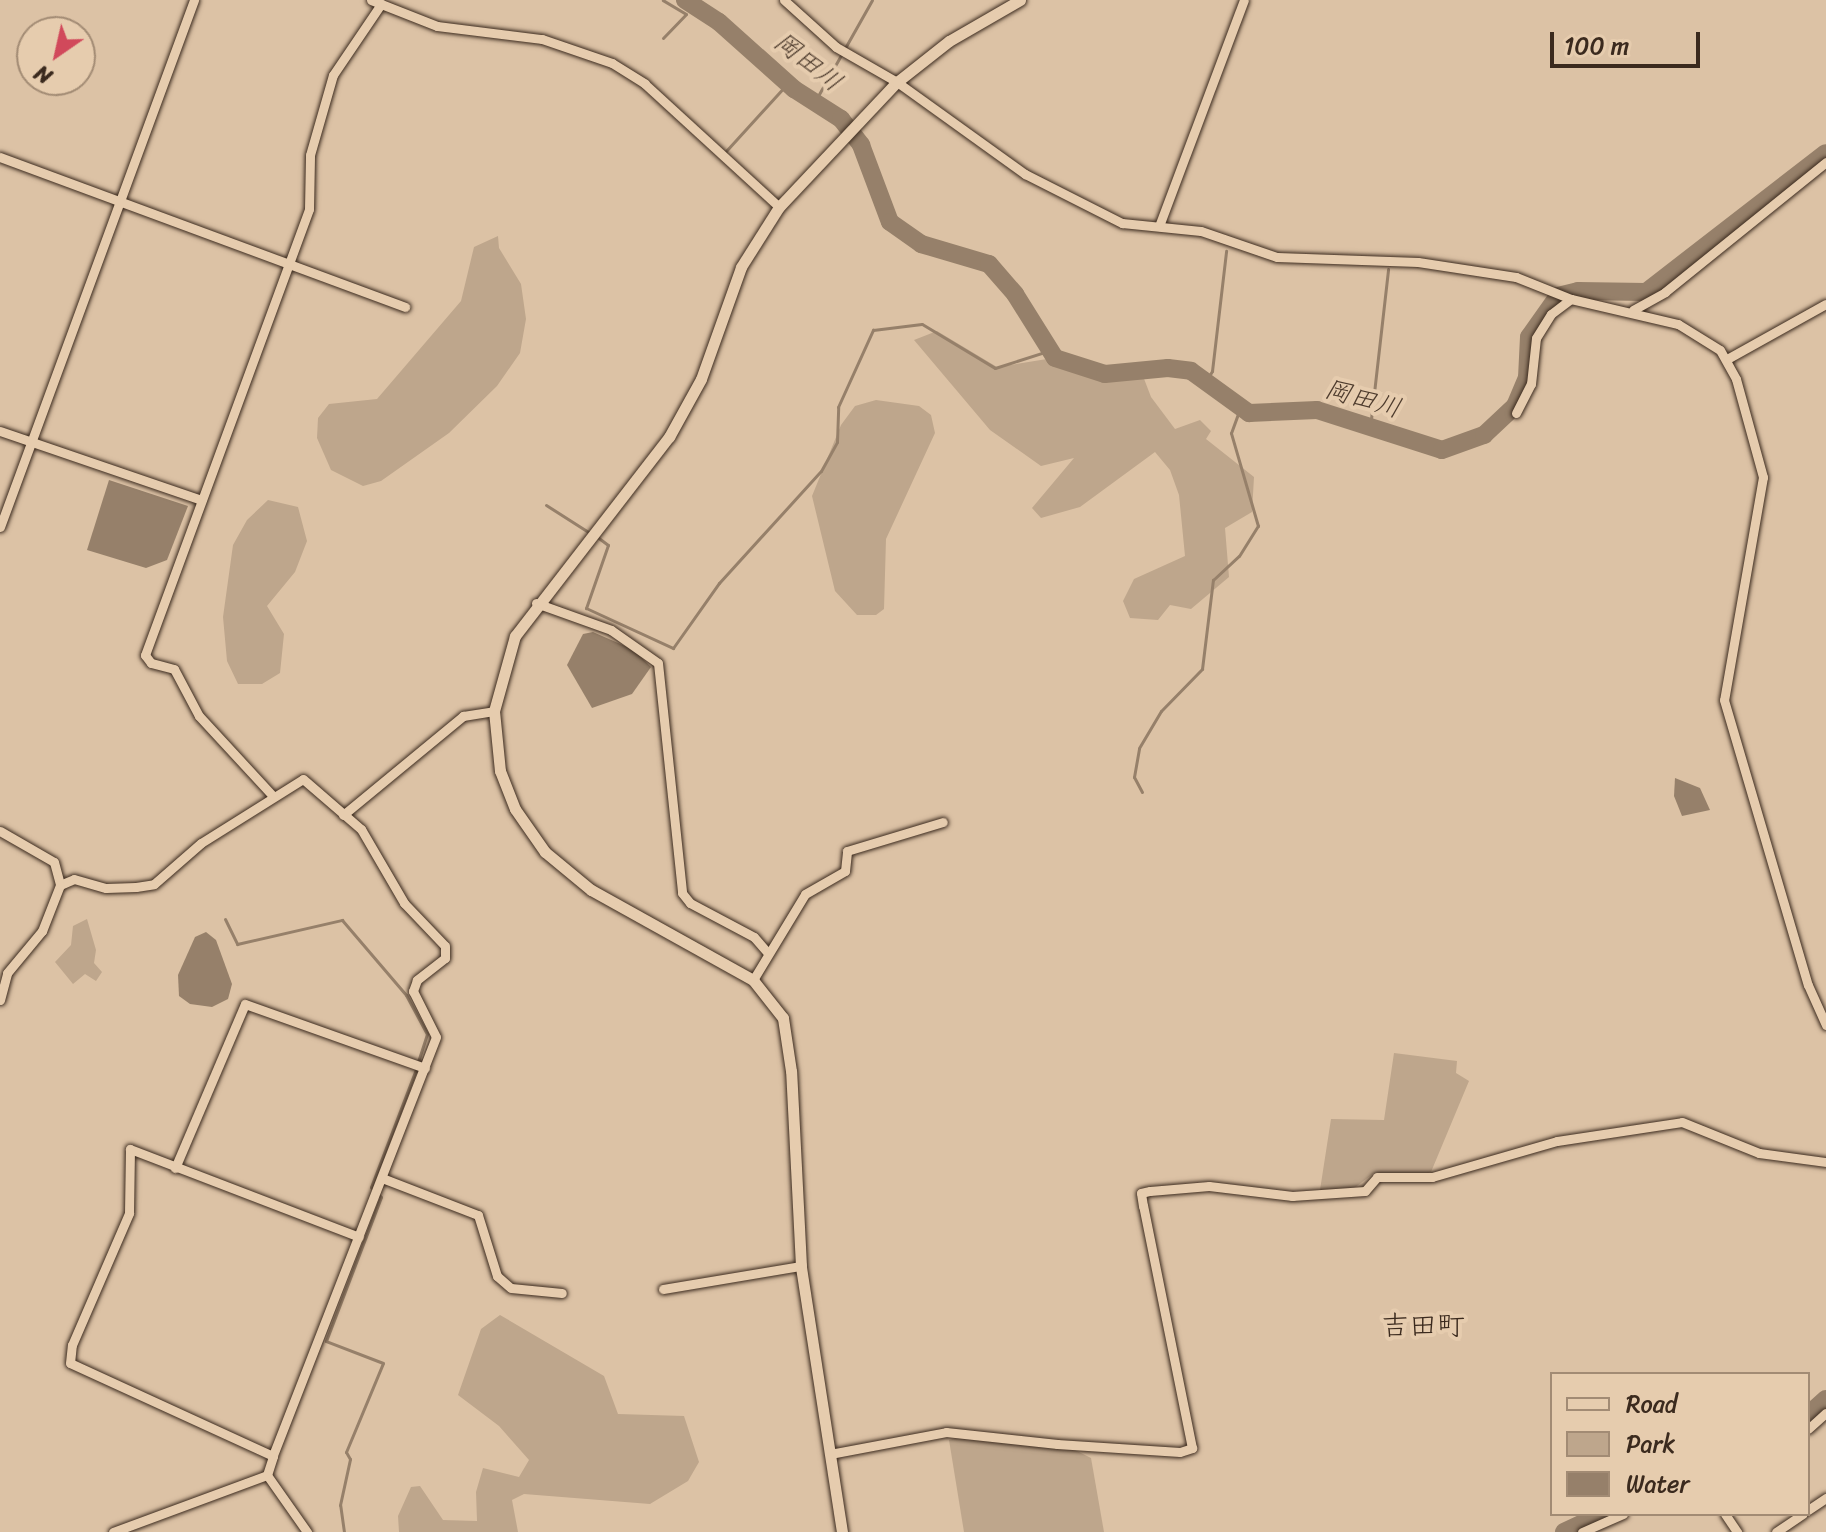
<!DOCTYPE html>
<html>
<head>
<meta charset="utf-8">
<style>
  body { margin:0 }
  #map { position:relative; width:1826px; height:1532px; overflow:hidden; background:#dcc2a5; font-family:Sriracha,"Klee One",sans-serif }
  div>[style] { position:absolute }
  [style*='--x'] { left:calc(var(--x)*1px); top:calc(var(--y)*1px); width:calc(var(--w)*1px); rotate:calc(var(--a)*1deg) }
  .green>* { inset:0; background:#bea68c }
  .water>* { inset:0; background:#96806a }
  .stream>* { height:3px; margin:-1.5px; padding:0 1.5px; transform-origin:1.5px; border-radius:1.5px; background:#96806a }
  .river>* { height:18px; margin:-9px; padding:0 9px; transform-origin:9px; border-radius:9px; background:#96806a }
  .roads { filter:drop-shadow(0 0 2px #3b2a1e) drop-shadow(0 0 2px #3b2a1e) }
  .minor>* { height:9px; margin:-4.5px; padding:0 4.5px; transform-origin:4.5px; border-radius:4.5px; background:#e6ccae }
  .tertiary>* { height:11px; margin:-5.5px; padding:0 5.5px; transform-origin:5.5px; border-radius:5.5px; background:#e6ccae }
  span { translate:-50% -50%; white-space:nowrap; text-align:center; line-height:1.15; -webkit-text-stroke:8px #e6ccae; paint-order:stroke }
  .water-label { font-size:26px; color:#4d3b2d; font-style:italic }
  .quarter-label { font-size:28px; color:#3b2a1e }
  .legend { position:absolute; left:1550px; top:1372px; width:260px; height:144px; box-sizing:border-box; background:#e6ccae; border:2px solid #a28b74; margin:0; padding:10px 14px; list-style:none; font-size:24px; color:#3b2a1e }
  .legend li { display:flex; align-items:center; gap:16px; height:40px }
  .legend b { width:40px; border:2px solid #a28b74 }
  .north { position:absolute; left:16px; top:16px; width:80px; height:80px; box-sizing:border-box; background:#e6ccae; border:2px solid #a28b74; border-radius:50%; rotate:214deg; font-size:22px; font-weight:700; line-height:32px; text-align:center; color:#3b2a1e }
  .north::after { content:''; display:block; margin:auto; width:28px; height:36px; background:#d1495b; clip-path:polygon(50% 0,100% 100%,50% 72%,0 100%) }
  .scale { position:absolute; left:1550px; top:32px; width:150px; height:36px; box-sizing:border-box; border:4px solid #3b2a1e; border-top:0; padding-left:10px; font-size:24px; line-height:28px; white-space:nowrap; color:#3b2a1e; -webkit-text-stroke:6px #e6ccae; paint-order:stroke }
</style>
</head>
<body>
<div id="map">
  <div class="green">
    <i style="clip-path:polygon(498px 236px,499px 248px,521px 284px,526px 319px,520px 353px,497px 386px,449px 433px,381px 481px,363px 486px,331px 470px,317px 438px,318px 418px,329px 404px,377px 399px,461px 301px,474px 247px)"></i>
    <i style="clip-path:polygon(937px 331px,997px 367px,1047px 359px,1093px 378px,1138px 363px,1151px 397px,1175px 429px,1200px 420px,1211px 431px,1206px 439px,1254px 477px,1252px 512px,1225px 528px,1229px 577px,1191px 609px,1170px 605px,1158px 620px,1130px 618px,1123px 601px,1134px 579px,1185px 556px,1179px 495px,1170px 470px,1155px 452px,1080px 507px,1041px 518px,1032px 508px,1074px 458px,1041px 466px,990px 430px,914px 340px)"></i>
    <i style="clip-path:polygon(876px 400px,919px 406px,931px 415px,935px 433px,886px 539px,884px 609px,876px 615px,857px 615px,835px 591px,812px 496px,841px 425px,855px 406px)"></i>
    <i style="clip-path:polygon(268px 500px,298px 507px,307px 541px,295px 572px,267px 606px,284px 634px,280px 673px,262px 684px,238px 684px,227px 661px,223px 617px,233px 545px,247px 520px)"></i>
    <i style="clip-path:polygon(87px 919px,96px 950px,94px 963px,102px 972px,96px 981px,85px 974px,73px 984px,55px 962px,71px 945px,73px 926px)"></i>
    <i style="clip-path:polygon(1394px 1053px,1457px 1061px,1456px 1073px,1469px 1081px,1431px 1172px,1417px 1177px,1374px 1173px,1353px 1189px,1320px 1190px,1331px 1119px,1384px 1120px)"></i>
    <i style="clip-path:polygon(500px 1315px,604px 1376px,618px 1414px,684px 1416px,699px 1462px,688px 1481px,650px 1504px,524px 1494px,512px 1500px,518px 1532px,399px 1532px,398px 1516px,411px 1487px,420px 1486px,443px 1520px,477px 1521px,476px 1492px,483px 1468px,519px 1477px,529px 1460px,499px 1426px,458px 1395px,481px 1329px)"></i>
    <i style="clip-path:polygon(963px 1436px,1073px 1449px,1091px 1458px,1104px 1532px,964px 1532px,949px 1440px)"></i>
  </div>
  <div class="water">
    <i style="clip-path:polygon(109px 480px,188px 506px,167px 560px,146px 568px,87px 550px)"></i>
    <i style="clip-path:polygon(593px 632px,634px 650px,651px 667px,632px 694px,592px 708px,567px 665px,583px 634px)"></i>
    <i style="clip-path:polygon(1675px 778px,1700px 788px,1710px 810px,1682px 816px,1674px 796px)"></i>
    <i style="clip-path:polygon(206px 932px,216px 940px,232px 984px,228px 999px,212px 1007px,190px 1004px,179px 996px,178px 975px,195px 937px)"></i>
  </div>
  <div class="stream">
    <i style="--x:663;--y:38;--w:33;--a:-46"></i>
    <i style="--x:686;--y:14;--w:27;--a:-149"></i>
    <i style="--x:814;--y:103;--w:118;--a:-60.6"></i>
    <i style="--x:726;--y:151;--w:91;--a:-47.7"></i>
    <i style="--x:1206;--y:381;--w:12;--a:-59"></i>
    <i style="--x:1212;--y:371;--w:121;--a:-83.3"></i>
    <i style="--x:1370;--y:428;--w:160;--a:-83.5"></i>
    <i style="--x:546;--y:505;--w:52;--a:32.5"></i>
    <i style="--x:596;--y:536;--w:15;--a:37"></i>
    <i style="--x:608;--y:545;--w:67;--a:109.2"></i>
    <i style="--x:586;--y:608;--w:96;--a:24.7"></i>
    <i style="--x:673;--y:648;--w:80;--a:-54.7"></i>
    <i style="--x:719;--y:583;--w:151;--a:-47.7"></i>
    <i style="--x:821;--y:471;--w:33;--a:-61"></i>
    <i style="--x:837;--y:442;--w:35;--a:-88"></i>
    <i style="--x:838;--y:407;--w:85;--a:-65.6"></i>
    <i style="--x:873;--y:330;--w:49;--a:-7"></i>
    <i style="--x:922;--y:324;--w:85;--a:31.1"></i>
    <i style="--x:995;--y:368;--w:56;--a:-17.8"></i>
    <i style="--x:1142;--y:792;--w:17;--a:-118"></i>
    <i style="--x:1134;--y:777;--w:29;--a:-80"></i>
    <i style="--x:1139;--y:748;--w:43;--a:-59.3"></i>
    <i style="--x:1161;--y:711;--w:59;--a:-45.7"></i>
    <i style="--x:1202;--y:669;--w:90;--a:-83"></i>
    <i style="--x:1213;--y:580;--w:35;--a:-43"></i>
    <i style="--x:1239;--y:556;--w:36;--a:-58"></i>
    <i style="--x:1258;--y:526;--w:97;--a:-106.2"></i>
    <i style="--x:1231;--y:433;--w:27;--a:-70"></i>
    <i style="--x:225;--y:919;--w:28;--a:64"></i>
    <i style="--x:237;--y:944;--w:108;--a:-12.9"></i>
    <i style="--x:342;--y:920;--w:99;--a:49.5"></i>
    <i style="--x:406;--y:995;--w:44;--a:61.7"></i>
    <i style="--x:427;--y:1034;--w:28;--a:108"></i>
    <i style="--x:344;--y:1532;--w:27;--a:-98"></i>
    <i style="--x:340;--y:1505;--w:47;--a:-77.7"></i>
    <i style="--x:350;--y:1459;--w:8;--a:-120"></i>
    <i style="--x:346;--y:1452;--w:96;--a:-67.4"></i>
    <i style="--x:383;--y:1363;--w:61;--a:-158.9"></i>
    <i style="--x:326;--y:1341;--w:154;--a:-69.1"></i>
    <i style="--x:381;--y:1197;--w:14;--a:-135"></i>
    <i style="--x:371;--y:1187;--w:126;--a:-69.1"></i>
  </div>
  <div class="river">
    <i style="--x:685;--y:0;--w:40;--a:32.9"></i>
    <i style="--x:719;--y:22;--w:101;--a:41.8"></i>
    <i style="--x:794;--y:89;--w:56;--a:32.6"></i>
    <i style="--x:841;--y:119;--w:33;--a:52"></i>
    <i style="--x:861;--y:145;--w:82;--a:69.4"></i>
    <i style="--x:890;--y:222;--w:38;--a:35"></i>
    <i style="--x:921;--y:244;--w:71;--a:16.4"></i>
    <i style="--x:989;--y:264;--w:40;--a:49"></i>
    <i style="--x:1015;--y:294;--w:75;--a:58"></i>
    <i style="--x:1055;--y:358;--w:52;--a:17.7"></i>
    <i style="--x:1105;--y:374;--w:63;--a:-5.4"></i>
    <i style="--x:1168;--y:368;--w:23;--a:7"></i>
    <i style="--x:1191;--y:371;--w:72;--a:35.9"></i>
    <i style="--x:1249;--y:413;--w:68;--a:-2.5"></i>
    <i style="--x:1317;--y:410;--w:131;--a:17.7"></i>
    <i style="--x:1442;--y:450;--w:45;--a:-19.7"></i>
    <i style="--x:1484;--y:435;--w:42;--a:-43.1"></i>
    <i style="--x:1515;--y:406;--w:30;--a:-67"></i>
    <i style="--x:1527;--y:378;--w:41;--a:-87.2"></i>
    <i style="--x:1529;--y:337;--w:50;--a:-54.7"></i>
    <i style="--x:1558;--y:296;--w:21;--a:-14"></i>
    <i style="--x:1578;--y:291;--w:68;--a:0.8"></i>
    <i style="--x:1646;--y:292;--w:227;--a:-37.7"></i>
    <i style="--x:1808;--y:1415;--w:24;--a:-42"></i>
    <i style="--x:1564;--y:1532;--w:42;--a:-25.3"></i>
  </div>
  <div class="roads">
    <div class="minor">
      <i style="--x:371;--y:0;--w:71;--a:21.5"></i>
      <i style="--x:437;--y:26;--w:106;--a:7.1"></i>
      <i style="--x:542;--y:39;--w:74;--a:18.9"></i>
      <i style="--x:612;--y:63;--w:39;--a:32"></i>
      <i style="--x:645;--y:84;--w:182;--a:42.5"></i>
      <i style="--x:784;--y:0;--w:70;--a:42.1"></i>
      <i style="--x:836;--y:47;--w:70;--a:29.8"></i>
      <i style="--x:897;--y:82;--w:158;--a:35.7"></i>
      <i style="--x:1025;--y:174;--w:109;--a:26.8"></i>
      <i style="--x:1122;--y:223;--w:79;--a:5.8"></i>
      <i style="--x:1201;--y:231;--w:80;--a:18.9"></i>
      <i style="--x:1277;--y:257;--w:141;--a:2"></i>
      <i style="--x:1418;--y:262;--w:99;--a:8.7"></i>
      <i style="--x:1516;--y:277;--w:59;--a:21.8"></i>
      <i style="--x:1571;--y:299;--w:110;--a:13.2"></i>
      <i style="--x:1678;--y:324;--w:49;--a:31.8"></i>
      <i style="--x:1720;--y:350;--w:33;--a:61"></i>
      <i style="--x:1736;--y:379;--w:102;--a:74.6"></i>
      <i style="--x:1763;--y:477;--w:226;--a:99.9"></i>
      <i style="--x:1724;--y:700;--w:297;--a:73.6"></i>
      <i style="--x:1808;--y:985;--w:44;--a:65.8"></i>
      <i style="--x:0;--y:157;--w:432;--a:20.3"></i>
      <i style="--x:1159;--y:226;--w:241;--a:-69.4"></i>
      <i style="--x:1633;--y:310;--w:37;--a:-29"></i>
      <i style="--x:1665;--y:292;--w:207;--a:-38.9"></i>
      <i style="--x:1727;--y:359;--w:113;--a:-29.1"></i>
      <i style="--x:1516;--y:413;--w:33;--a:-63"></i>
      <i style="--x:1531;--y:384;--w:46;--a:-83.8"></i>
      <i style="--x:1536;--y:338;--w:28;--a:-58"></i>
      <i style="--x:1551;--y:314;--w:25;--a:-37"></i>
      <i style="--x:0;--y:431;--w:213;--a:18.9"></i>
      <i style="--x:0;--y:527;--w:562;--a:-69.79"></i>
      <i style="--x:536;--y:603;--w:80;--a:19.8"></i>
      <i style="--x:611;--y:630;--w:57;--a:35.1"></i>
      <i style="--x:658;--y:663;--w:231;--a:84"></i>
      <i style="--x:682;--y:893;--w:13;--a:51"></i>
      <i style="--x:690;--y:903;--w:72;--a:28"></i>
      <i style="--x:754;--y:937;--w:21;--a:49"></i>
      <i style="--x:272;--y:795;--w:108;--a:-132.7"></i>
      <i style="--x:199;--y:716;--w:53;--a:-118"></i>
      <i style="--x:174;--y:669;--w:24;--a:-165"></i>
      <i style="--x:151;--y:663;--w:10;--a:-127"></i>
      <i style="--x:145;--y:655;--w:475;--a:-69.8"></i>
      <i style="--x:309;--y:209;--w:54;--a:-88.9"></i>
      <i style="--x:310;--y:155;--w:83;--a:-74"></i>
      <i style="--x:333;--y:75;--w:86;--a:-55.9"></i>
      <i style="--x:343;--y:815;--w:156;--a:-39.5"></i>
      <i style="--x:463;--y:716;--w:31;--a:-9"></i>
      <i style="--x:0;--y:831;--w:62;--a:29.9"></i>
      <i style="--x:54;--y:862;--w:24;--a:75"></i>
      <i style="--x:60;--y:885;--w:15;--a:-23"></i>
      <i style="--x:74;--y:879;--w:33;--a:16"></i>
      <i style="--x:106;--y:888;--w:30;--a:-2"></i>
      <i style="--x:136;--y:887;--w:18;--a:-9"></i>
      <i style="--x:154;--y:884;--w:62;--a:-41.1"></i>
      <i style="--x:201;--y:843;--w:120;--a:-32.1"></i>
      <i style="--x:303;--y:779;--w:77;--a:40.8"></i>
      <i style="--x:361;--y:829;--w:86;--a:59.8"></i>
      <i style="--x:404;--y:903;--w:59;--a:46.4"></i>
      <i style="--x:445;--y:946;--w:12;--a:90"></i>
      <i style="--x:445;--y:958;--w:36;--a:142"></i>
      <i style="--x:417;--y:980;--w:12;--a:110"></i>
      <i style="--x:413;--y:991;--w:51;--a:63.4"></i>
      <i style="--x:436;--y:1037;--w:450;--a:111.3"></i>
      <i style="--x:753;--y:980;--w:100;--a:-58.8"></i>
      <i style="--x:805;--y:894;--w:46;--a:-29.9"></i>
      <i style="--x:845;--y:871;--w:20;--a:-84"></i>
      <i style="--x:847;--y:851;--w:100;--a:-16.8"></i>
      <i style="--x:0;--y:1000;--w:28;--a:-75"></i>
      <i style="--x:7;--y:973;--w:55;--a:-50.2"></i>
      <i style="--x:42;--y:931;--w:49;--a:-68.6"></i>
      <i style="--x:175;--y:1168;--w:178;--a:-66.9"></i>
      <i style="--x:245;--y:1004;--w:191;--a:19.6"></i>
      <i style="--x:382;--y:1178;--w:103;--a:21.1"></i>
      <i style="--x:478;--y:1215;--w:64;--a:72.7"></i>
      <i style="--x:497;--y:1276;--w:18;--a:41"></i>
      <i style="--x:511;--y:1288;--w:51;--a:5.6"></i>
      <i style="--x:663;--y:1289;--w:140;--a:-9.5"></i>
      <i style="--x:1808;--y:1429;--w:24;--a:-42"></i>
      <i style="--x:830;--y:1454;--w:118;--a:-10.7"></i>
      <i style="--x:946;--y:1432;--w:112;--a:6.2"></i>
      <i style="--x:1057;--y:1444;--w:123;--a:3.7"></i>
      <i style="--x:1180;--y:1452;--w:13;--a:-18"></i>
      <i style="--x:1192;--y:1448;--w:247;--a:-101.4"></i>
      <i style="--x:1143;--y:1206;--w:13;--a:-99"></i>
      <i style="--x:1141;--y:1193;--w:9;--a:-13"></i>
      <i style="--x:1150;--y:1191;--w:59;--a:-4.8"></i>
      <i style="--x:1209;--y:1186;--w:84;--a:6.9"></i>
      <i style="--x:1292;--y:1196;--w:73;--a:-3.9"></i>
      <i style="--x:1365;--y:1191;--w:18;--a:-49"></i>
      <i style="--x:1377;--y:1177;--w:55;--a:0"></i>
      <i style="--x:1432;--y:1177;--w:130;--a:-16.1"></i>
      <i style="--x:1557;--y:1141;--w:126;--a:-8.6"></i>
      <i style="--x:1682;--y:1122;--w:83;--a:21.9"></i>
      <i style="--x:1759;--y:1153;--w:68;--a:7.7"></i>
      <i style="--x:267;--y:1475;--w:20;--a:-72"></i>
      <i style="--x:273;--y:1456;--w:223;--a:-155.4"></i>
      <i style="--x:70;--y:1363;--w:18;--a:-84"></i>
      <i style="--x:72;--y:1345;--w:144;--a:-66.6"></i>
      <i style="--x:129;--y:1213;--w:64;--a:-89.1"></i>
      <i style="--x:130;--y:1149;--w:245;--a:21"></i>
      <i style="--x:267;--y:1475;--w:70;--a:54.9"></i>
      <i style="--x:1808;--y:1510;--w:22;--a:-34"></i>
      <i style="--x:1725;--y:1514;--w:22;--a:56"></i>
      <i style="--x:113;--y:1532;--w:164;--a:-20.3"></i>
      <i style="--x:1582;--y:1532;--w:45;--a:-23.7"></i>
      <i style="--x:1776;--y:1532;--w:32;--a:-34"></i>
    </div>
    <div class="tertiary">
      <i style="--x:842;--y:1532;--w:269;--a:-98.8"></i>
      <i style="--x:801;--y:1266;--w:195;--a:-92.9"></i>
      <i style="--x:791;--y:1071;--w:54;--a:-98.6"></i>
      <i style="--x:783;--y:1018;--w:48;--a:-128.3"></i>
      <i style="--x:753;--y:980;--w:185;--a:-150.9"></i>
      <i style="--x:591;--y:890;--w:60;--a:-140.4"></i>
      <i style="--x:545;--y:852;--w:52;--a:-124.9"></i>
      <i style="--x:515;--y:809;--w:41;--a:-111.5"></i>
      <i style="--x:500;--y:771;--w:60;--a:-95.7"></i>
      <i style="--x:494;--y:711;--w:78;--a:-74.4"></i>
      <i style="--x:515;--y:636;--w:252;--a:-52.3"></i>
      <i style="--x:669;--y:437;--w:66;--a:-61.1"></i>
      <i style="--x:701;--y:379;--w:119;--a:-70.3"></i>
      <i style="--x:741;--y:267;--w:71;--a:-57.7"></i>
      <i style="--x:779;--y:207;--w:172;--a:-46.7"></i>
      <i style="--x:897;--y:82;--w:66;--a:-38.3"></i>
      <i style="--x:949;--y:41;--w:82;--a:-30"></i>
    </div>
  </div>
  <div class="water-label">
    <span style="left:808px;top:62px;rotate:38deg">岡田川</span>
    <span style="left:1363px;top:399px;rotate:16deg">岡田川</span>
  </div>
  <div class="quarter-label">
    <span style="left:1423px;top:1326px">吉田町</span>
  </div>
  <ul class="legend">
  <li><b style="height:10px;background:#e6ccae"></b>Road</li>
  <li><b style="height:22px;background:#bea68c"></b>Park</li>
  <li><b style="height:22px;background:#96806a"></b>Water</li>
  </ul>
  <div class="north">N</div>
  <div class="scale">100 m</div>
</div>
</body>
</html>
